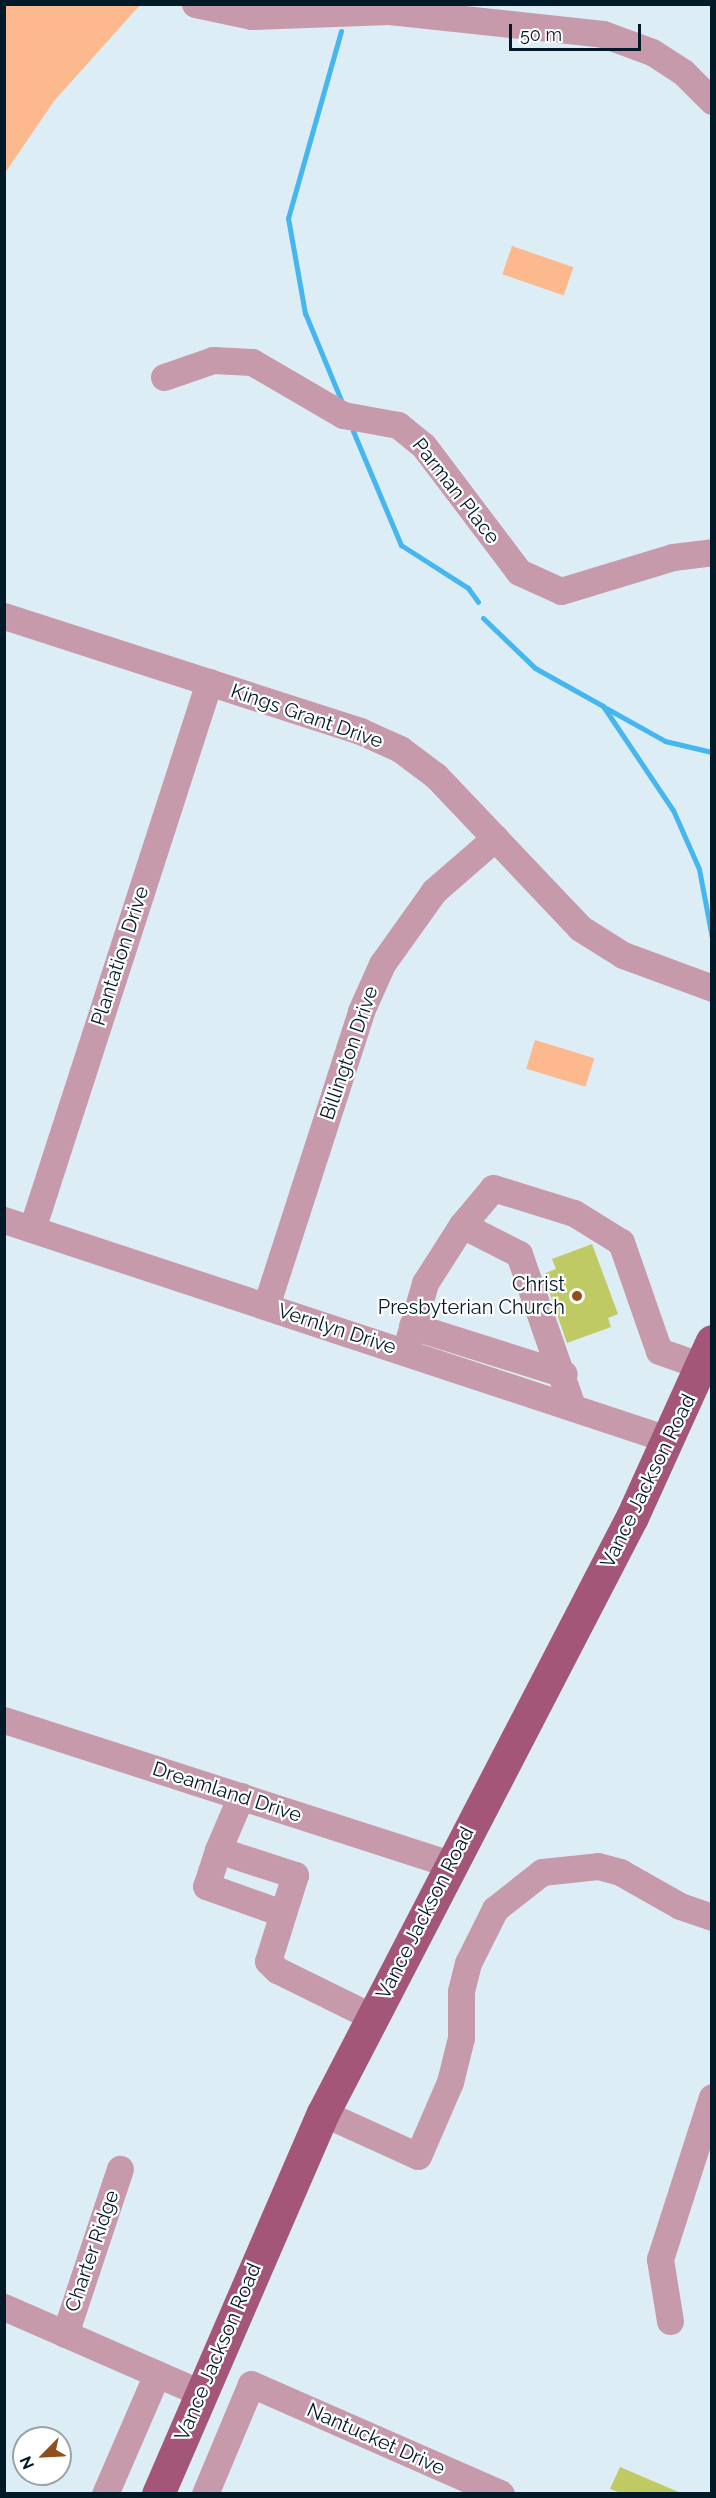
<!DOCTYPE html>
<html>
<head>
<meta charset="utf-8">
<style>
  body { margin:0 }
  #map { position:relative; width:716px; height:2498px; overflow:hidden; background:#ddedf6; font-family:Raleway,sans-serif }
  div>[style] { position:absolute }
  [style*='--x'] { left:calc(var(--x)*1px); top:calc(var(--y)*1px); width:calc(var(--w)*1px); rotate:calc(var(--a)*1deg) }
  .green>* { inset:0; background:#fcb98d; transform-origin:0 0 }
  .stream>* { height:5px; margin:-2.5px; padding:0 2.5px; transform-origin:2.5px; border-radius:2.5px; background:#46b6ee }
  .building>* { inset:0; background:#c0ca64 }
  .minor>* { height:27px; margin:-13.5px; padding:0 13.5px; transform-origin:13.5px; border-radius:13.5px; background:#c79aab }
  .major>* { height:33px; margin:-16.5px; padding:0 16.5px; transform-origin:16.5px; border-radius:16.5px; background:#a35677 }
  .dots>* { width:16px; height:16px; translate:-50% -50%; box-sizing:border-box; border:3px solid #fff; border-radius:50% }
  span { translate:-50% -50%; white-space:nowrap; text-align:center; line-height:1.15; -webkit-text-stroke:4.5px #fff; paint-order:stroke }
  .street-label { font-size:20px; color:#011a28 }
  .poi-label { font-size:20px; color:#011a28 }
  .right { translate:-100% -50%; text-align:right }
  .frame { position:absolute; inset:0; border:6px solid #011a28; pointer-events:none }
  .north { position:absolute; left:12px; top:2426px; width:60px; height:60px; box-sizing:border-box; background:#fff; border:2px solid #99a3a9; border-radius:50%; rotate:246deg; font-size:16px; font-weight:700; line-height:24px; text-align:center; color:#011a28 }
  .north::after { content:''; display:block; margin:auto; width:21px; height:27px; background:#904e1c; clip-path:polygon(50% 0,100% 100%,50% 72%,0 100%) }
  .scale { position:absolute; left:509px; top:24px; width:132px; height:27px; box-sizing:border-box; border:3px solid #011a28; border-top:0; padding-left:8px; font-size:18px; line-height:21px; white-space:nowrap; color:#011a28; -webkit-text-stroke:4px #fff; paint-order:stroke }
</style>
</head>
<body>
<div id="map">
  <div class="green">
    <i style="clip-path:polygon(5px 4px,140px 5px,54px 101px,5px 173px)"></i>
    <i style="left:512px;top:246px;width:65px;height:30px;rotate:19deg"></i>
    <i style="left:535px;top:1040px;width:62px;height:30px;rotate:17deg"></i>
  </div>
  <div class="stream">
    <i style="--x:341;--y:31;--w:194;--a:105.8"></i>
    <i style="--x:288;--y:218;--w:97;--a:79.9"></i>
    <i style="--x:305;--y:313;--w:94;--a:67.5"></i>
    <i style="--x:353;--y:431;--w:124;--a:67.2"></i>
    <i style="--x:401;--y:545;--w:80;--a:32.7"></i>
    <i style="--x:468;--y:588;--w:17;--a:54"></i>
    <i style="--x:483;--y:618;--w:72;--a:43.9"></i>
    <i style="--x:535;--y:668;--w:78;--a:29.2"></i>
    <i style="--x:603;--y:706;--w:125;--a:56.1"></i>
    <i style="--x:673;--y:810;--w:64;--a:66.2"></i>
    <i style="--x:699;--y:869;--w:70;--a:79.3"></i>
    <i style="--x:606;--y:708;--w:68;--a:29.2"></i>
    <i style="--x:665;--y:741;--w:48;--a:13.2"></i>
  </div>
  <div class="building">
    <i style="clip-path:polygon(592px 1244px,618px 1314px,608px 1318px,611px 1327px,567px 1343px,543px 1274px,556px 1269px,552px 1259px)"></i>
    <i style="clip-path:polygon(620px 2467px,681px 2493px,621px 2493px,610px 2489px)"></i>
  </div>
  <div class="minor">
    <i style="--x:195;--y:4;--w:58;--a:11.9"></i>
    <i style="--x:252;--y:16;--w:137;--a:-2.1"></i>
    <i style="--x:389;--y:11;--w:215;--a:6.1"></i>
    <i style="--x:603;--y:34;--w:52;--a:20.2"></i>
    <i style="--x:652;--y:52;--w:37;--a:33"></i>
    <i style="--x:683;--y:72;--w:41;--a:45"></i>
    <i style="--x:164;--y:377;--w:52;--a:-19.1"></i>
    <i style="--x:213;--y:360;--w:39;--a:3"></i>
    <i style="--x:252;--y:362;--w:105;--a:30.2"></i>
    <i style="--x:343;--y:415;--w:56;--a:10.3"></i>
    <i style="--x:398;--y:425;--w:32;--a:39"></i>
    <i style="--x:423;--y:445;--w:159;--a:52.9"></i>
    <i style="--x:519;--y:572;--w:46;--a:24.3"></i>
    <i style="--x:561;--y:591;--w:117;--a:-16.9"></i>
    <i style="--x:673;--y:557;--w:39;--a:-7"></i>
    <i style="--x:4;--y:616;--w:374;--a:17.9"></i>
    <i style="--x:360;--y:731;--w:44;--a:24.2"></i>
    <i style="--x:400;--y:749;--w:45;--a:36.9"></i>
    <i style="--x:436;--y:776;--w:209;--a:46.5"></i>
    <i style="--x:580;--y:928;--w:51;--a:32.1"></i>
    <i style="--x:623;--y:955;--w:95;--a:20.3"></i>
    <i style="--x:4;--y:1220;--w:701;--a:18.28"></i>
    <i style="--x:462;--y:1225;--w:64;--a:27"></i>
    <i style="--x:519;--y:1254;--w:161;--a:70.8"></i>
    <i style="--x:32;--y:1229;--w:575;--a:-72.07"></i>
    <i style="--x:266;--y:1306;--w:310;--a:-72.1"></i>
    <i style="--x:361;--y:1011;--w:51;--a:-65.9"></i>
    <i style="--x:382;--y:964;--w:90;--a:-54.5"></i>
    <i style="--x:434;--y:891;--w:81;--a:-41"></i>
    <i style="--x:412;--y:1326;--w:159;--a:17.5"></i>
    <i style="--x:405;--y:1352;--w:72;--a:-73.8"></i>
    <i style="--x:425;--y:1283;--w:69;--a:-57.5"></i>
    <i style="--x:462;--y:1225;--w:48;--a:-50"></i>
    <i style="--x:493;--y:1188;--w:85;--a:17.2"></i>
    <i style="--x:574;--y:1213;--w:55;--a:31.7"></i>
    <i style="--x:621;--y:1242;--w:115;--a:70.8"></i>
    <i style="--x:659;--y:1351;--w:46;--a:19.2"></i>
    <i style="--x:4;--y:1720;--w:469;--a:17.9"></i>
    <i style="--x:241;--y:1796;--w:59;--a:113.1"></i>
    <i style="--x:218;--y:1850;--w:81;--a:18"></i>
    <i style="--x:295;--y:1875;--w:90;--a:107.4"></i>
    <i style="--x:268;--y:1961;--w:13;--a:45"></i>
    <i style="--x:277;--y:1970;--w:106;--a:26.3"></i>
    <i style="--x:218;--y:1850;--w:38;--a:108"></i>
    <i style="--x:206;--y:1886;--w:81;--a:19.6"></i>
    <i style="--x:323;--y:2113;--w:104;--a:24.4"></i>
    <i style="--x:418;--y:2156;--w:81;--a:-66.6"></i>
    <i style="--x:450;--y:2082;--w:45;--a:-76"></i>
    <i style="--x:461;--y:2038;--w:47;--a:-90"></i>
    <i style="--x:461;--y:1991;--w:29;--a:-76"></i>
    <i style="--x:468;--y:1963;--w:60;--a:-63.4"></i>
    <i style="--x:495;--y:1909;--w:60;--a:-38.2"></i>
    <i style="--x:542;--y:1872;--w:56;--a:-6.1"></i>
    <i style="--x:598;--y:1866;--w:23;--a:15"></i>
    <i style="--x:620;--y:1872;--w:69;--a:29.5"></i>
    <i style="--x:680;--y:1906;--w:34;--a:19"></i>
    <i style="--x:4;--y:2307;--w:215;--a:23.6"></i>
    <i style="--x:670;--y:2321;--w:63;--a:-99.2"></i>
    <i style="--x:660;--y:2259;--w:170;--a:-72.2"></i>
    <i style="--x:65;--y:2334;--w:174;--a:-71.6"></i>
    <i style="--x:105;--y:2494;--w:131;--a:-66.6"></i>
    <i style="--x:205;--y:2494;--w:119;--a:-67.3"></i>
    <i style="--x:251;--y:2384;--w:273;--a:23.7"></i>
  </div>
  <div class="major">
    <i style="--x:158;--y:2494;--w:415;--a:-66.6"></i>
    <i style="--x:323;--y:2113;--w:671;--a:-62.6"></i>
    <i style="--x:632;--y:1517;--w:193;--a:-65.6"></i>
  </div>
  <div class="dots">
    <i style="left:577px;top:1296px;background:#904e1c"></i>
  </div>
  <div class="street-label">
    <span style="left:456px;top:491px;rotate:52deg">Parman Place</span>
    <span style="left:307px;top:716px;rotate:19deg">Kings Grant Drive</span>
    <span style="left:120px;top:956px;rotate:-72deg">Plantation Drive</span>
    <span style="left:349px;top:1053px;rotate:-71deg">Billington Drive</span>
    <span style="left:337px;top:1329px;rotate:18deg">Vernlyn Drive</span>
    <span style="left:648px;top:1481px;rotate:-64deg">Vance Jackson Road</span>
    <span style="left:227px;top:1792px;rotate:18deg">Dreamland Drive</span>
    <span style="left:425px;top:1913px;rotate:-63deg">Vance Jackson Road</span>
    <span style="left:92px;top:2251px;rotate:-71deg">Charter Ridge</span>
    <span style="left:218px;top:2352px;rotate:-67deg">Vance Jackson Road</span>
    <span style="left:376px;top:2439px;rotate:24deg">Nantucket Drive</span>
  </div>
  <div class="poi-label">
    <span class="right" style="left:565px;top:1296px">Christ<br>Presbyterian Church</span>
  </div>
  <div class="frame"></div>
  <div class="north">N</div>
  <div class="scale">50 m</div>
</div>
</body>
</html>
